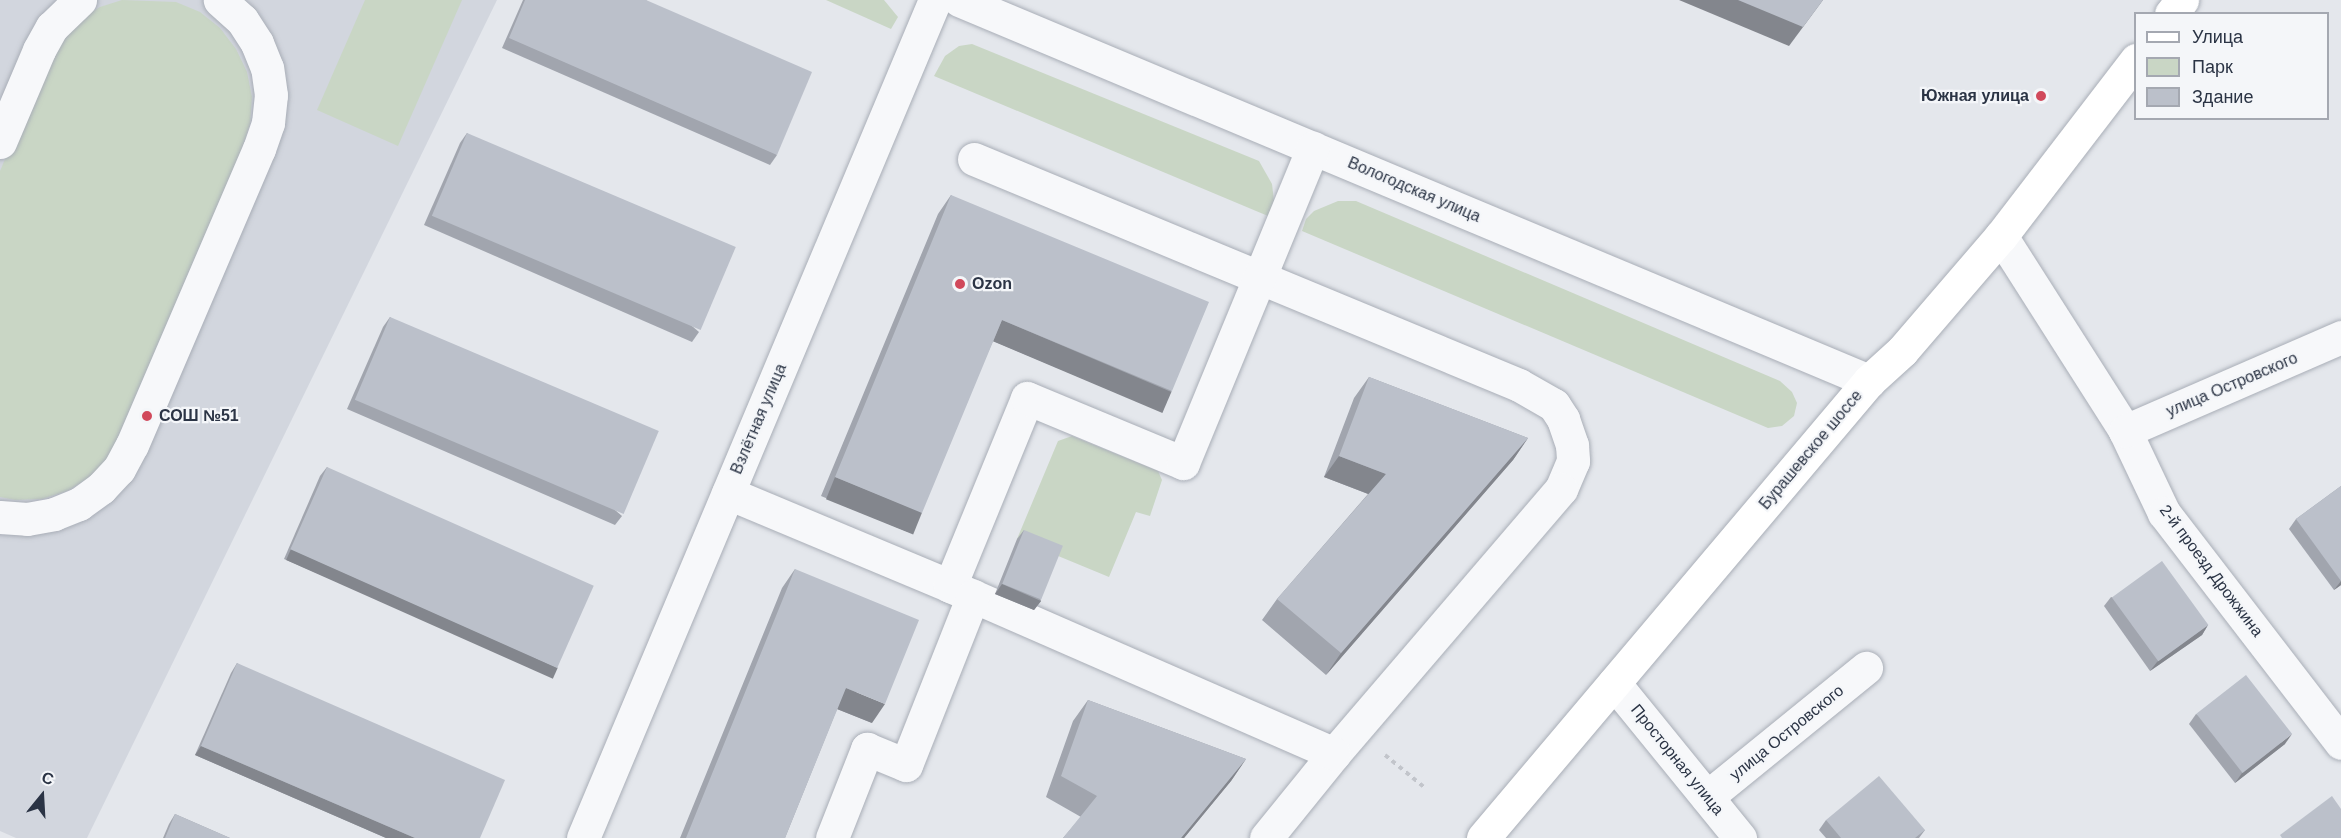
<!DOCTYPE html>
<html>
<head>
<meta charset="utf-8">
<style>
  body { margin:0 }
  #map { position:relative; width:2341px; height:838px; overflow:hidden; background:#e4e7ec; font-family:Helvetica,sans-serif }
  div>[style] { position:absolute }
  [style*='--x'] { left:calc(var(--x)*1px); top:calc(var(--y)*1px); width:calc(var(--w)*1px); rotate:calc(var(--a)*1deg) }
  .built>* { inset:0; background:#d2d6de }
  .green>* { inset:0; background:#c9d6c5 }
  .path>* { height:4px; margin-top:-2px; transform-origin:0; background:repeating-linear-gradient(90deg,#c2c5cb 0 4.5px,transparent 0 9px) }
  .roads { filter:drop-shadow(0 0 2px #a9aeb7) drop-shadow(0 0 2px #a9aeb7) }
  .minor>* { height:33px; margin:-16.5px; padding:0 16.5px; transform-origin:16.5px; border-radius:16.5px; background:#f7f8fa }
  .major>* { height:33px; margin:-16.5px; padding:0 16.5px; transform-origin:16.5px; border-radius:16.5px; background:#fff }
  .wall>* { inset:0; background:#a1a5ae }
  .shaded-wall>* { inset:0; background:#83868d; transform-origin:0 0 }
  .building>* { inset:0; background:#bbc0ca; transform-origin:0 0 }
  .dots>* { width:16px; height:16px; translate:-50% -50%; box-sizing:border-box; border:3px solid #f4f6f9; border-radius:50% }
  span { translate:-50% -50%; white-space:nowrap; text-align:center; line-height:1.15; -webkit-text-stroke:4.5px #f4f6f9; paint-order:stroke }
  .poi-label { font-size:16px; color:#2b3445; font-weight:700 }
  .right { translate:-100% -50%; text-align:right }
  .left { translate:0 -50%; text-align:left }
  .street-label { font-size:16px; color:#2b3445 }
  .legend { position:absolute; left:2134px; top:12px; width:195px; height:108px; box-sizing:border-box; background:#f4f6f9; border:2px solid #a4a8b1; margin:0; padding:8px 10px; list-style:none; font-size:18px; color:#2b3445 }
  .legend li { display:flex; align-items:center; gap:12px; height:30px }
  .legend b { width:30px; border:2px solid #a4a8b1 }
  .north { position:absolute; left:12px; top:766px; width:60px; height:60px; -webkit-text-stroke:4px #f4f6f9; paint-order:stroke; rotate:18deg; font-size:16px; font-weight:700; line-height:24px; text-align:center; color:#2b3445 }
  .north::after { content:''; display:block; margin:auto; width:21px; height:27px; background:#2b3445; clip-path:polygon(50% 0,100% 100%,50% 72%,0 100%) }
</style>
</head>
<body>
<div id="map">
  <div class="built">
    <i style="clip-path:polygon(0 0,497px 0,87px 838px,16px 838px,0 831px)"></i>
  </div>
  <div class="green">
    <i style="clip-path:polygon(122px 0,176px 2px,200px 12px,220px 28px,236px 49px,247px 72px,252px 97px,250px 124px,242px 148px,108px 460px,89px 478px,67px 491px,42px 499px,15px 500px,0 497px,0 171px,47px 61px,60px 38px,78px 20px,100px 7px)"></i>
    <i style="clip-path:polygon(365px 0,462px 0,398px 146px,317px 110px)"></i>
    <i style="clip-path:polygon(826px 0,884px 0,898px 17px,891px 29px)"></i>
    <i style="clip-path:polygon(972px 44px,1259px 161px,1272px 184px,1274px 201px,1268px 216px,934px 76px,945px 56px,959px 46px)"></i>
    <i style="clip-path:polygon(1338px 201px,1356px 201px,1780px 381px,1792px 392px,1797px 403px,1794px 416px,1782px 426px,1768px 428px,1302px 231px,1306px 219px,1314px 211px)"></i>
    <i style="clip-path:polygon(1072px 436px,1158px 471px,1162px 480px,1150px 516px,1136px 512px,1109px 577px,1017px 539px,1058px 441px)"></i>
  </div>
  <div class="path">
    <i style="--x:1385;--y:755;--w:50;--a:39.4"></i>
  </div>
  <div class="roads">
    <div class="minor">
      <i style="--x:959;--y:0;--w:987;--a:22.72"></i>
      <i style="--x:0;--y:142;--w:100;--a:-67"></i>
      <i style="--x:39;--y:50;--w:26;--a:-61"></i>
      <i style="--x:52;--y:27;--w:39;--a:-44"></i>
      <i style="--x:974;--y:159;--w:590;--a:22.52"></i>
      <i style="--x:1519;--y:385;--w:40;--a:29.7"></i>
      <i style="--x:1554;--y:405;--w:17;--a:57"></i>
      <i style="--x:1563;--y:419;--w:28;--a:71"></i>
      <i style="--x:1572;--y:445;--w:16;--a:86"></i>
      <i style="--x:1573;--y:461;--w:30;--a:113"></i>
      <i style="--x:1561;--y:489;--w:349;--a:130.6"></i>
      <i style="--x:1334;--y:754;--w:108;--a:129"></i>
      <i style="--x:2001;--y:236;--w:231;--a:57.5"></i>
      <i style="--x:2125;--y:431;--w:91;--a:64.6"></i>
      <i style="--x:2164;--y:513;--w:290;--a:52.4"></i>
      <i style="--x:2125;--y:431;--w:236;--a:-23.5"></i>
      <i style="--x:728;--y:493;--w:241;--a:22.7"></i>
      <i style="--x:950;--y:586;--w:419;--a:23.6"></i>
      <i style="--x:0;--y:517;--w:27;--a:4"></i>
      <i style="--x:27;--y:519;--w:27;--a:-10"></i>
      <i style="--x:54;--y:514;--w:27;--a:-22"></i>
      <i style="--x:79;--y:504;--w:27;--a:-36"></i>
      <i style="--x:101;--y:488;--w:26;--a:-47"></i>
      <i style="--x:119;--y:469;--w:27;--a:-62"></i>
      <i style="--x:132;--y:445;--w:322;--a:-66.8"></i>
      <i style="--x:259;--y:149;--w:28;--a:-71"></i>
      <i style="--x:268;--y:123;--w:28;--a:-84"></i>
      <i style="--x:271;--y:95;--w:27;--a:-98"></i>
      <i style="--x:267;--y:68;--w:27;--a:-112"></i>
      <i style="--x:257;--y:43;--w:27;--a:-123"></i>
      <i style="--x:242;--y:20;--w:30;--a:-138"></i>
      <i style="--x:950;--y:586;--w:203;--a:-67.7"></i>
      <i style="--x:1027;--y:398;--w:169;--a:22.6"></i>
      <i style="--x:1183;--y:463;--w:341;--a:-67.6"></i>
      <i style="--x:1614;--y:683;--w:200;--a:50.9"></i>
      <i style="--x:1707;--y:797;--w:205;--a:-39.1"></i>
      <i style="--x:583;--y:838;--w:909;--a:-67.22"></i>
      <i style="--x:832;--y:838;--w:96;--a:-68.5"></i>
      <i style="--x:867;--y:749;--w:42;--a:22.3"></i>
      <i style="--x:906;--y:765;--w:182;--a:-68.4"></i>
    </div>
    <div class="major">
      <i style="--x:2171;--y:14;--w:18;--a:-52"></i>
      <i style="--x:1483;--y:838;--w:598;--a:-49.81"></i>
      <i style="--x:1869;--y:381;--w:45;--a:-42.3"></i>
      <i style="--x:1902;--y:351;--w:152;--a:-49.3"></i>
      <i style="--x:2001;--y:236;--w:222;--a:-52.5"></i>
    </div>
  </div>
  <div class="wall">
    <i style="clip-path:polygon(523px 0,646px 0,777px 155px,770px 165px,502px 48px)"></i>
    <i style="clip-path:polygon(467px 133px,699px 332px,692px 342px,424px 225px,460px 143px)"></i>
    <i style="clip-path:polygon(951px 195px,1172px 391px,1158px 410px,993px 341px,908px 532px,821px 496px,938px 214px)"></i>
    <i style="clip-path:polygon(390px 317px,622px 516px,615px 525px,347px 409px,383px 327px)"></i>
    <i style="clip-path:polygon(1369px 377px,1528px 438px,1513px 460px,1326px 675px,1262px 620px,1277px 599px,1368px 494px,1324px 477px,1354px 398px)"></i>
    <i style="clip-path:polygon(327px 467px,553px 675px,284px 559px,320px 476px)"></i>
    <i style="clip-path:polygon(2341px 486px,2341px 585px,2334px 590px,2289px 529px,2296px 519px)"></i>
    <i style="clip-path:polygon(1024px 530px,1041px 601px,1034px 610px,995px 594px,1017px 539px)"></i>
    <i style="clip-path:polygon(795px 569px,872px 723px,837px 709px,785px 838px,680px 838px,782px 588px)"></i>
    <i style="clip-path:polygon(2111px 597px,2208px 625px,2202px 635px,2150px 671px,2104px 606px)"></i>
    <i style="clip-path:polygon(237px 663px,480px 838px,386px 838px,195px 755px,231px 673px)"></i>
    <i style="clip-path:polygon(1088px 700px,1246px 759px,1231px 781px,1184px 838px,1063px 838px,1081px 817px,1046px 797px,1073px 721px)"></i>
    <i style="clip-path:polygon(2196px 714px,2285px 744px,2235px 783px,2189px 724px)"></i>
    <i style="clip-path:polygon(175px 814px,230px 838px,163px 838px,169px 824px)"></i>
    <i style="clip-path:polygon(1826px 820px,1925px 830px,1919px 838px,1826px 838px,1819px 830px)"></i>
  </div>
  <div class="shaded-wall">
    <i style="clip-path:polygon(1679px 0,1823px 0,1789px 46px)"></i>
    <i style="left:1002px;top:320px;width:184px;height:23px;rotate:23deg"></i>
    <i style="clip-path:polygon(1528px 438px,1513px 460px,1326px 675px,1341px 653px)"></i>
    <i style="clip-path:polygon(1339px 456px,1386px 474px,1371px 495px,1324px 477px)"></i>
    <i style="left:835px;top:477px;width:94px;height:24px;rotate:22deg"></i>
    <i style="left:291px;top:549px;width:292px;height:12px;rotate:24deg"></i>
    <i style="clip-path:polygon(2341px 581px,2341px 585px,2334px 590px)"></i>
    <i style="clip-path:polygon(1002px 584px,1041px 601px,1034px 610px,995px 594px)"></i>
    <i style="clip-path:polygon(2208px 625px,2202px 635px,2150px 671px,2157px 662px)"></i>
    <i style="clip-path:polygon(846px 688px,885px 704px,872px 723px,832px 707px)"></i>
    <i style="clip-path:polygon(2292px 734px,2285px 744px,2235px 783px,2242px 773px)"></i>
    <i style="clip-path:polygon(201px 746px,415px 838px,386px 838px,195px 755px)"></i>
    <i style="clip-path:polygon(1246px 759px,1231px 781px,1184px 838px,1181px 838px)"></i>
  </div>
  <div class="building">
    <i style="clip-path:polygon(525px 0,646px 0,812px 72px,777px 155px,509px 38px)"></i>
    <i style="clip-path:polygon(1738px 0,1823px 0,1803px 27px)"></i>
    <i style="left:467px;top:133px;width:292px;height:90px;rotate:23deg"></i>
    <i style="clip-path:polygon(951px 195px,1209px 302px,1172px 391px,1002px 320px,922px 513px,835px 477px)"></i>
    <i style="left:390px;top:317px;width:292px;height:90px;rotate:23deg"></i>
    <i style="clip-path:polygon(1369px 377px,1528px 438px,1341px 653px,1277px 599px,1386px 474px,1339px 456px)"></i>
    <i style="left:327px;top:467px;width:292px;height:90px;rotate:24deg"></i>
    <i style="clip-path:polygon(2341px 486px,2341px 581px,2296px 519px)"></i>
    <i style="left:1024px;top:530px;width:42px;height:58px;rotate:22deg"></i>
    <i style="left:2162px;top:561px;width:79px;height:62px;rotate:54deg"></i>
    <i style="clip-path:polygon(795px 569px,919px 620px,885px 704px,846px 688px,785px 838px,686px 838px)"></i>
    <i style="clip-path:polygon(237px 663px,505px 780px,480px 838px,415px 838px,201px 746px)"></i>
    <i style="left:2246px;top:675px;width:75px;height:63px;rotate:52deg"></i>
    <i style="clip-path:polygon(1088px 700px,1246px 759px,1181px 838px,1063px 838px,1097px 796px,1061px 776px)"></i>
    <i style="clip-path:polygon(1879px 776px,1925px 830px,1915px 838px,1841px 838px,1826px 820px)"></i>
    <i style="clip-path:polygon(2332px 796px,2341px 809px,2341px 838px,2282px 838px,2280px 835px)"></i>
    <i style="clip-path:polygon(175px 814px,230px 838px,165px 838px)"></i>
  </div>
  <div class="dots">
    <i style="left:2041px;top:96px;background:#d1495b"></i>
    <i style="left:960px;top:284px;background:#d1495b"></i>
    <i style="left:147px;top:416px;background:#d1495b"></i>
  </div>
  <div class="poi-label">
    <span class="right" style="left:2029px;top:96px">Южная улица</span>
    <span class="left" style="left:972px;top:284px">Ozon</span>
    <span class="left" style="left:159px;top:416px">СОШ №51</span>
  </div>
  <div class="street-label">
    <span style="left:1414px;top:190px;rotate:23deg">Вологодская улица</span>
    <span style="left:2232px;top:385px;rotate:-23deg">улица Островского</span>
    <span style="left:759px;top:419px;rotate:-67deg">Взлётная улица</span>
    <span style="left:1811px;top:450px;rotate:-50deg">Бурашевское шоссе</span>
    <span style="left:2211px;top:571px;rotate:53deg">2-й проезд Дрожжина</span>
    <span style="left:1787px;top:733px;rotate:-39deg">улица Островского</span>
    <span style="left:1677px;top:760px;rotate:51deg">Просторная улица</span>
  </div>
  <ul class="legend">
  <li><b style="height:8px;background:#fff"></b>Улица</li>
  <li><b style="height:16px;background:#c9d6c5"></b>Парк</li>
  <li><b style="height:16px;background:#bbc0ca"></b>Здание</li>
  </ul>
  <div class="north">С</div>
</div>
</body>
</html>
